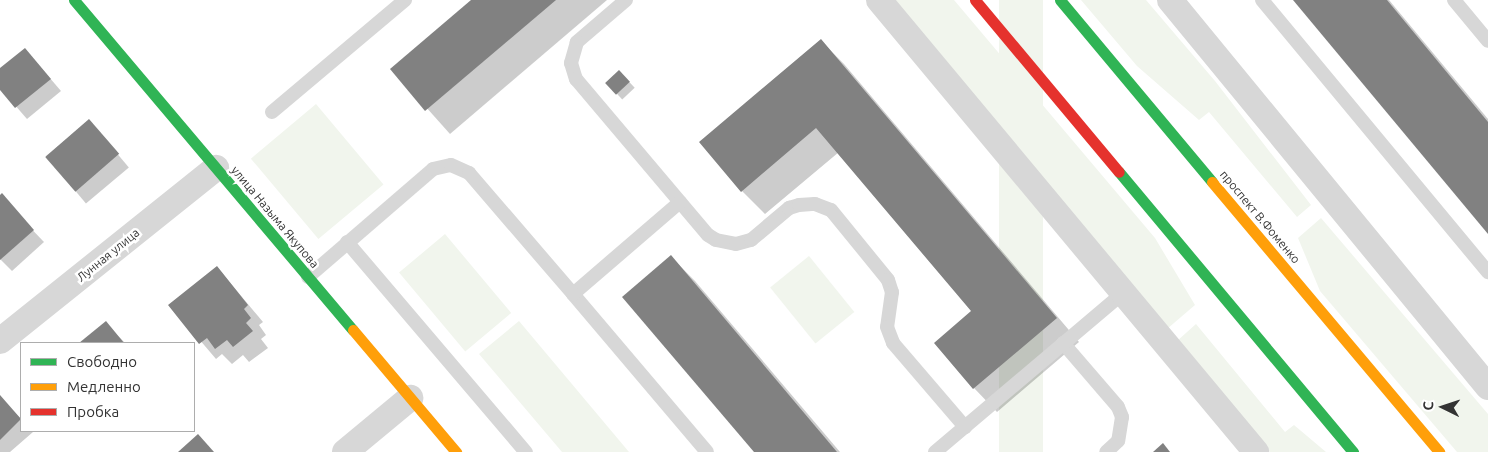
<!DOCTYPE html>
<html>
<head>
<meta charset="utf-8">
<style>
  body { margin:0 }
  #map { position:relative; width:1488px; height:452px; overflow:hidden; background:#fff; font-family:Ubuntu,sans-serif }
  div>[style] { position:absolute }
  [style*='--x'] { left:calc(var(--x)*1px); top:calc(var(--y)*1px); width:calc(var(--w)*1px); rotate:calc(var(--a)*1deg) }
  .green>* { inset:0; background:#f1f5ed; transform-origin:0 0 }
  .shadow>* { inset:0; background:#0003; transform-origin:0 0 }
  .building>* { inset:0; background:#818181; transform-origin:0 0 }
  .lane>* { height:14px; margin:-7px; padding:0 7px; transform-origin:7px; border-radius:7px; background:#d7d7d7 }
  .street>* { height:26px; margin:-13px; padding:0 13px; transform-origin:13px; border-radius:13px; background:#d7d7d7 }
  .fast>* { height:11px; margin:-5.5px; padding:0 5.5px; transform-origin:5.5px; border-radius:5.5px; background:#30b455 }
  .slow>* { height:11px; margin:-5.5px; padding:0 5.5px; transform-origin:5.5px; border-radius:5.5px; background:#ff9f0a }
  .jam>* { height:11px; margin:-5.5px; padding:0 5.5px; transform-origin:5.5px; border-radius:5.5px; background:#e5322d }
  span { translate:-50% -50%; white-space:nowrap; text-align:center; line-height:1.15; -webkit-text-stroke:5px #fff; paint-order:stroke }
  .street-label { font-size:12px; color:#333 }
  .legend { position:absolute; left:20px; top:342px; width:175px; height:90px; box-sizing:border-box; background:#fff; border:1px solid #adadad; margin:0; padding:6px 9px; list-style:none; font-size:15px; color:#333 }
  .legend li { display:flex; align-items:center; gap:10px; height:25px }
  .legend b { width:25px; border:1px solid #adadad }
  .north { position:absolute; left:1418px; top:382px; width:50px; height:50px; -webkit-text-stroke:4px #fff; paint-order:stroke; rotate:274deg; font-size:14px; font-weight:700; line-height:20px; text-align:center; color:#333 }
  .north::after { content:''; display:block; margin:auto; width:18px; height:22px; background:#333; clip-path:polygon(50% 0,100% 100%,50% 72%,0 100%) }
</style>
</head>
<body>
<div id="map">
  <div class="green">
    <i style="clip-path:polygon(892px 0,954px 0,1155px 238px,1195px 305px,1167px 329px)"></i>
    <i style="left:999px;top:0;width:44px;height:587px"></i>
    <i style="clip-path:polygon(1081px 0,1146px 0,1215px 81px,1311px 205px,1297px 217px,1209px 112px,1199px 120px,1137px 66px)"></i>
    <i style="left:316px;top:104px;width:105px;height:85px;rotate:50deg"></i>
    <i style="clip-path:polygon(1321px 218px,1488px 414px,1488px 452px,1457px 452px,1320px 291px,1298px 238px)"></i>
    <i style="left:445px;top:234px;width:103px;height:60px;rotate:50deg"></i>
    <i style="left:809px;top:256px;width:72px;height:50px;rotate:51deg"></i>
    <i style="clip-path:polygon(519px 321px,629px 452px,562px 452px,479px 354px)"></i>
    <i style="clip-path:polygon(1196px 324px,1285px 432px,1294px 425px,1326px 452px,1270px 452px,1177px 341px)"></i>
  </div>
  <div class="shadow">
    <i style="clip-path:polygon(473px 0,607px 0,450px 134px,392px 69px)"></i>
    <i style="clip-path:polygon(1295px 0,1389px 0,1488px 119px,1488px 232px)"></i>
    <i style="clip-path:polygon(821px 41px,844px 64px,1079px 342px,997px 412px,974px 388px,973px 311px,839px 152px,765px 214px,742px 191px)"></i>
    <i style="clip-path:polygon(25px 49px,61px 91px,27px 119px,0 88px,0 70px)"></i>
    <i style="left:619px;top:71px;width:23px;height:17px;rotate:47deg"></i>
    <i style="left:89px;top:120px;width:62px;height:56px;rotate:50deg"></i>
    <i style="clip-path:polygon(0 196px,44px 242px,12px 271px,0 259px)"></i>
    <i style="clip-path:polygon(671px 257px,695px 281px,840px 452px,755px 452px)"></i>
    <i style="clip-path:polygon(217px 267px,263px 322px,259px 325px,266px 335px,261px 339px,268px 348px,249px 362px,243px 355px,232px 364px,222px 354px,216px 359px,170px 305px)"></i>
    <i style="clip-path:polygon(106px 323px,125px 343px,81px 343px)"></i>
    <i style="clip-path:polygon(0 397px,21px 419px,21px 431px,33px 432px,10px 452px,0 452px)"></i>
  </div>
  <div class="building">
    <i style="clip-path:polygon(471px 0,556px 0,425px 111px,390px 69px)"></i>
    <i style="clip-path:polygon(1293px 0,1387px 0,1488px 122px,1488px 234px)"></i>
    <i style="clip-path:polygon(821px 39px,1057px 318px,973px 389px,934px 343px,971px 311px,816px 128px,741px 192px,699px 142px)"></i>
    <i style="clip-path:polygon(25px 48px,51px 79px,15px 108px,0 90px,0 68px)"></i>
    <i style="left:619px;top:70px;width:16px;height:19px;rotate:47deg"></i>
    <i style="left:89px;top:119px;width:46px;height:58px;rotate:49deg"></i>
    <i style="clip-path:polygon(2px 193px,34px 230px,0 260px,0 195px)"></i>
    <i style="clip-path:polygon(671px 255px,837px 452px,754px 452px,622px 297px)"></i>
    <i style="clip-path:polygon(217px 266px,248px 305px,244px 309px,251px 318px,246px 323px,253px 331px,233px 347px,227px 340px,215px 349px,207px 338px,199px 344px,168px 305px)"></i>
    <i style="clip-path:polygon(106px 321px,124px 343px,79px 343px)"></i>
    <i style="clip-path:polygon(0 395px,21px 419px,0 440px)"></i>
    <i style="clip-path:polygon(198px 434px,214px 452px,178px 452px)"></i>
    <i style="clip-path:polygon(1163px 443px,1170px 452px,1153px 452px)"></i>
  </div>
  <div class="lane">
    <i style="--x:626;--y:0;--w:65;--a:139.4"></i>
    <i style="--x:577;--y:42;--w:22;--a:106"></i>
    <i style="--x:571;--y:63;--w:17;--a:73"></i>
    <i style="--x:576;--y:79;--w:204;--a:49.8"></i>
    <i style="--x:708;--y:235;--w:9;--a:32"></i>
    <i style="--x:716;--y:240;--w:20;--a:11"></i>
    <i style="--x:736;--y:244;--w:16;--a:-15"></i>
    <i style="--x:751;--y:240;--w:50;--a:-40.1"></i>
    <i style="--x:789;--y:208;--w:10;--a:-17"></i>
    <i style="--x:799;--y:205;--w:16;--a:-4"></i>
    <i style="--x:815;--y:204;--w:17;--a:21"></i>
    <i style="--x:831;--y:210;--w:90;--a:50.8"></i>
    <i style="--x:888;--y:280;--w:13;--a:72"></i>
    <i style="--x:892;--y:292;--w:35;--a:98"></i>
    <i style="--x:887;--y:327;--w:17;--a:69"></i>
    <i style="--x:893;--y:343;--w:111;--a:49.4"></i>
    <i style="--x:1262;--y:0;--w:354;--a:50.3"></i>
    <i style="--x:1454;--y:0;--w:53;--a:50.3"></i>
    <i style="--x:272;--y:112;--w:174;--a:-40.1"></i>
    <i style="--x:680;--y:202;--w:141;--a:139.3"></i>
    <i style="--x:573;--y:294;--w:207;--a:49.7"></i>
    <i style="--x:347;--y:242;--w:276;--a:49.6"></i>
    <i style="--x:308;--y:277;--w:165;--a:-40.8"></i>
    <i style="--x:433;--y:169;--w:18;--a:-13"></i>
    <i style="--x:451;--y:165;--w:20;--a:24"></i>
    <i style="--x:469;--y:173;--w:160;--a:49.3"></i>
    <i style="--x:1063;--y:343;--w:84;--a:49.3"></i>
    <i style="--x:1118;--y:407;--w:11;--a:68"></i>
    <i style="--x:1122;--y:417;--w:24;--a:99"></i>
    <i style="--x:1118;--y:441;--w:16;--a:137"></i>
    <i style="--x:935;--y:452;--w:246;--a:-40.2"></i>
  </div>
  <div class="street">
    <i style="--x:879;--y:0;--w:589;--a:50.17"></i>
    <i style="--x:1170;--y:0;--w:501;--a:50.59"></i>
    <i style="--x:0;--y:341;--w:277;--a:-38.7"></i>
    <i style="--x:345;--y:452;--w:85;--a:-39.7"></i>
  </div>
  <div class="fast">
    <i style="--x:74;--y:0;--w:432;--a:49.8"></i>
    <i style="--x:1060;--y:0;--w:237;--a:50.1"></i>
    <i style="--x:1119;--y:172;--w:365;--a:50.1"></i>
  </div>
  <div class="slow">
    <i style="--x:1212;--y:182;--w:353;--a:49.9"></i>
    <i style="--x:353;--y:330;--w:160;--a:49.8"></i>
  </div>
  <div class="jam">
    <i style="--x:975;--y:0;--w:224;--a:50.1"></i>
  </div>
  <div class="street-label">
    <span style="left:275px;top:217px;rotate:50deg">улица Назыма Якупова</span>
    <span style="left:1260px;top:217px;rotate:50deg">проспект В.Фоменко</span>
    <span style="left:108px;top:255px;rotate:-39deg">Лунная улица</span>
  </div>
  <ul class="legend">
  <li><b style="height:6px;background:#30b455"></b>Свободно</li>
  <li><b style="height:6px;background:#ff9f0a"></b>Медленно</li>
  <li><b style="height:6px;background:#e5322d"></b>Пробка</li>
  </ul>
  <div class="north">С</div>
</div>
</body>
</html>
